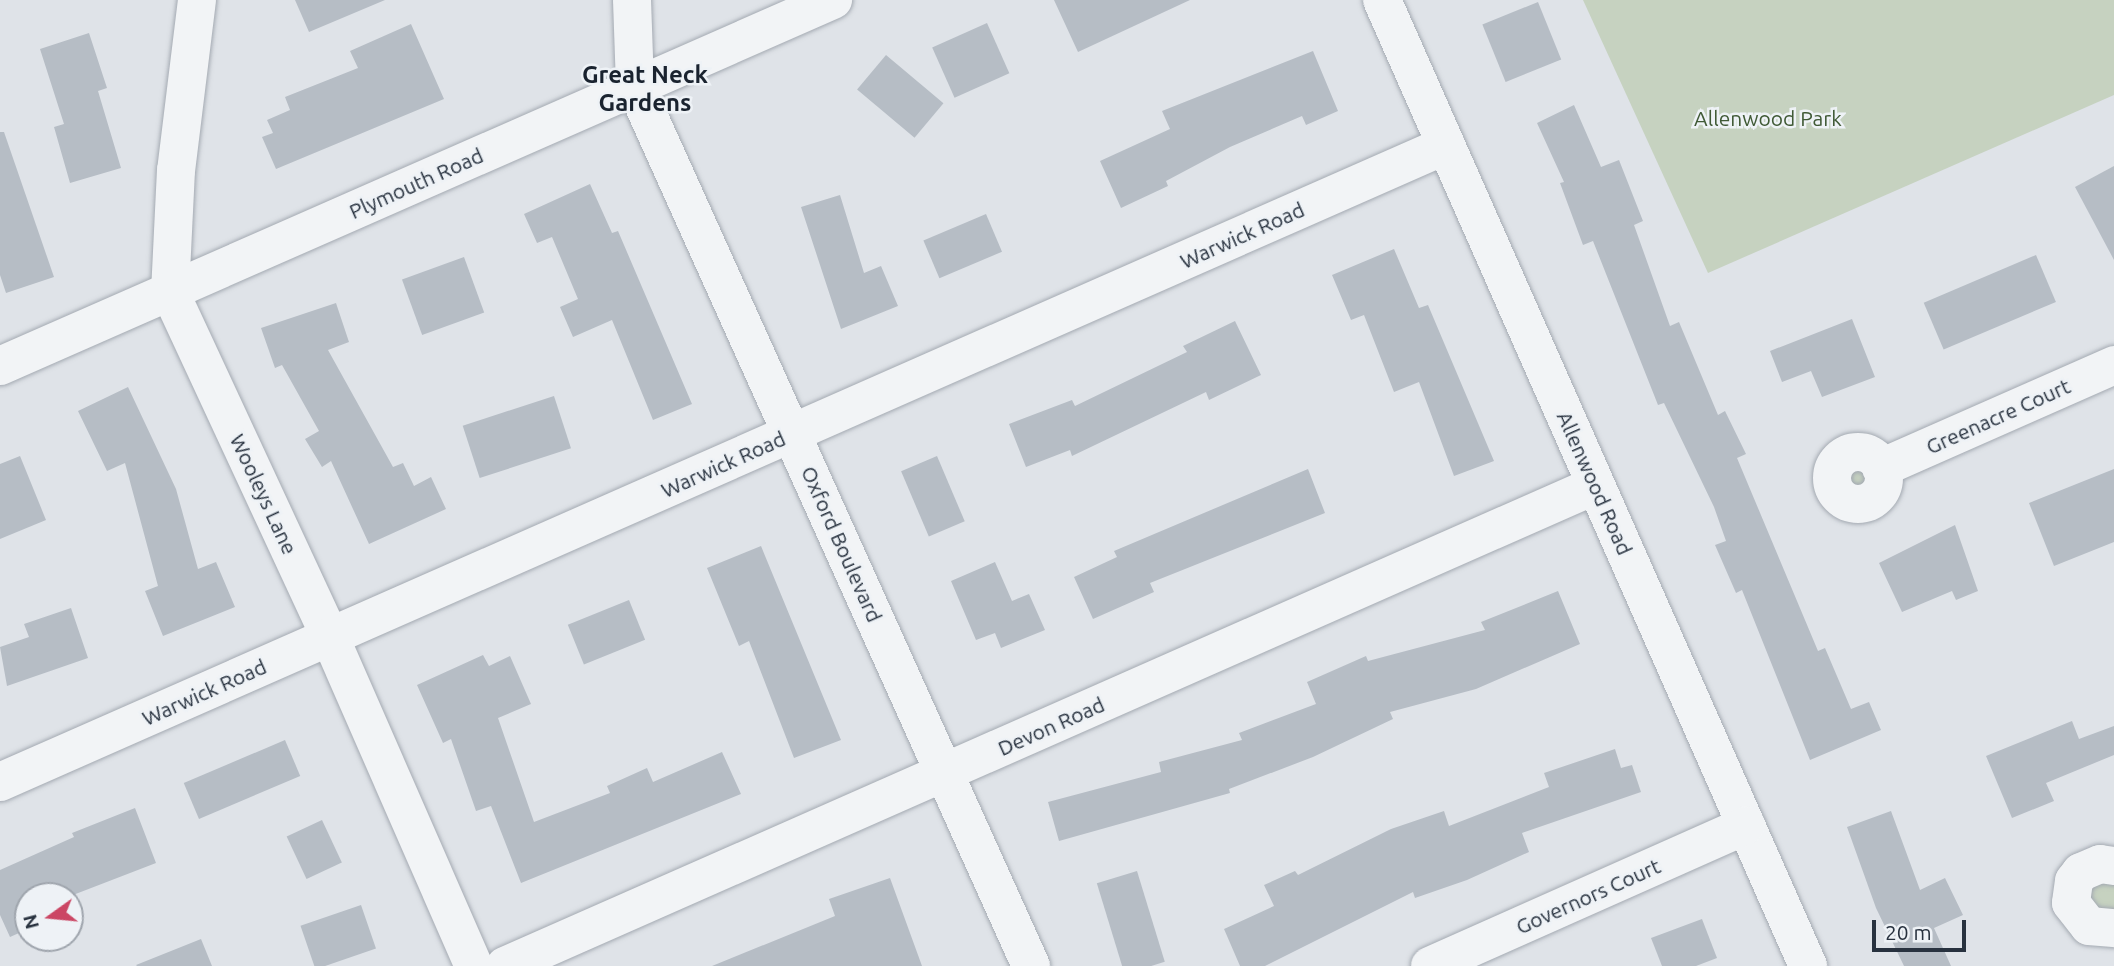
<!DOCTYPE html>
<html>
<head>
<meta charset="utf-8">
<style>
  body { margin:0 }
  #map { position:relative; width:2114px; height:966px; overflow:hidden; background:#dfe3e8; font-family:Ubuntu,sans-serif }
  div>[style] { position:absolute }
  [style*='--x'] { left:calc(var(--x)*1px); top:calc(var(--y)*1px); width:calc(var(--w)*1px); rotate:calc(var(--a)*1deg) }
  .green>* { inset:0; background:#c6d2c0 }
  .round { border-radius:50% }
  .building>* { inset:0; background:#b6bdc5; transform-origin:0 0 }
  .roads { filter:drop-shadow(0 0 2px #a4aab2) drop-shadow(0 0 2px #a4aab2) }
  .minor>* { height:38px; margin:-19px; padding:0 19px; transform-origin:19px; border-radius:19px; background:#f2f4f6 }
  .minor>.ring { margin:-19px; padding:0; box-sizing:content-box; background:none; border:38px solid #f2f4f6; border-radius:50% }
  span { translate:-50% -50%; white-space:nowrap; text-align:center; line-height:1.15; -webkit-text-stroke:5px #eef2f6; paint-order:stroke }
  .park-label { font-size:21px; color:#405a36 }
  .street-label { font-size:21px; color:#28323f }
  .quarter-label { font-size:24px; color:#1a232f; font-weight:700 }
  .north { position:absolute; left:14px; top:882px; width:70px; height:70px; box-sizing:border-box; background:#eef2f6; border:2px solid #9fa5ad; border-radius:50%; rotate:255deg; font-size:19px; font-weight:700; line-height:28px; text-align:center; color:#28323f }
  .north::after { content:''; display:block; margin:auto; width:24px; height:32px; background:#cb4664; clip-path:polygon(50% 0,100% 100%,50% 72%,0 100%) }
  .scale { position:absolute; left:1872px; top:920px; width:94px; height:32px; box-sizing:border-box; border:4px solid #28323f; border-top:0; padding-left:9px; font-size:21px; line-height:24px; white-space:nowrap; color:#28323f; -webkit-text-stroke:5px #eef2f6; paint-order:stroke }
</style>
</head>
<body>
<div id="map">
  <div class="green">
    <i style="clip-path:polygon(1583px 0,2114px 0,2114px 95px,1708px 273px)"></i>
    <i class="round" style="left:1831px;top:454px;width:50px;height:50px"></i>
    <i style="clip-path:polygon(2114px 866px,2114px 928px,2071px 892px)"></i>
  </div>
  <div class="building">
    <i style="clip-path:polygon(295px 0,385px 0,309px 32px)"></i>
    <i style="clip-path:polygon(1054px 0,1190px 0,1078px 52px)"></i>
    <i style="left:1538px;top:2px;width:62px;height:60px;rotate:68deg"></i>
    <i style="left:987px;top:23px;width:55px;height:60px;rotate:66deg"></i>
    <i style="clip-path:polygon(411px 24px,444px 99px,276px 169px,262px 137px,273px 133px,267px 120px,290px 110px,285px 97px,358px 68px,350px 51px)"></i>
    <i style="clip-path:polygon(89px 33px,107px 88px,98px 91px,121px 168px,70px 183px,54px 127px,64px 124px,40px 49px)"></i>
    <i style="clip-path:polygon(1313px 51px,1338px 111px,1306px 125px,1302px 116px,1230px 147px,1166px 181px,1168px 186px,1121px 208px,1100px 161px,1170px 129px,1162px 111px)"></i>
    <i style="left:886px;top:55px;width:75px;height:45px;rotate:40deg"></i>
    <i style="clip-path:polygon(1574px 105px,1601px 167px,1619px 160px,1643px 221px,1634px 225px,1670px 326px,1679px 322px,1718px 415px,1725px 411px,1746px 454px,1737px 458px,1818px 651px,1825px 648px,1851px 709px,1869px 702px,1881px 730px,1810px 760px,1742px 590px,1736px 593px,1715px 545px,1726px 541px,1714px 507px,1664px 403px,1658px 405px,1593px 241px,1583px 245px,1560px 183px,1564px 182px,1537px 123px)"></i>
    <i style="clip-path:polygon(0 132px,4px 132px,54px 277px,6px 293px,0 275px)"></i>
    <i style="clip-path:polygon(2114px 166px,2114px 260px,2075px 187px)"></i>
    <i style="clip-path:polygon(590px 184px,612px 233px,618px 231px,692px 404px,653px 420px,612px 320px,573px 337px,560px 307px,578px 299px,552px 237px,537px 243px,524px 214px)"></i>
    <i style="clip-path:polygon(840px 195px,864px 273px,881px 266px,898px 306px,841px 329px,801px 207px)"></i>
    <i style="left:986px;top:214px;width:41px;height:68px;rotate:67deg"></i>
    <i style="clip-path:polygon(1394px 249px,1419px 308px,1428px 305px,1494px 461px,1454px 476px,1419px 382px,1394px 392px,1364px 315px,1351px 320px,1332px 275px)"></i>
    <i style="left:2036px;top:255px;width:51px;height:122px;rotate:67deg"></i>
    <i style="left:464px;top:257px;width:59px;height:66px;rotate:70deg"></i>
    <i style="clip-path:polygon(336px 303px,349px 342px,328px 350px,393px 467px,403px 463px,414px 486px,431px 477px,446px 509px,369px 544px,331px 461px,322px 467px,305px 439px,319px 431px,282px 365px,275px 368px,261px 328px)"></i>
    <i style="clip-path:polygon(1852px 319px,1875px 377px,1822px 397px,1811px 371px,1782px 382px,1770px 351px)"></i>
    <i style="clip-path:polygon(1235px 321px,1261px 375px,1209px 400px,1206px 392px,1072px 456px,1070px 450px,1026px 467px,1009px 424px,1072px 400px,1075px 406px,1187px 352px,1183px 346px)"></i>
    <i style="clip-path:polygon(128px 387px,176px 489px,198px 569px,216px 562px,235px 607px,163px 636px,145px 591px,158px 586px,125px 463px,107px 471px,78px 411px)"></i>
    <i style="left:554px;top:396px;width:55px;height:96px;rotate:72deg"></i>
    <i style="clip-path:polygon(20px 456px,46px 520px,0 539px,0 464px)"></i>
    <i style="left:937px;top:456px;width:71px;height:39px;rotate:67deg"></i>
    <i style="clip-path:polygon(1308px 469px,1325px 513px,1150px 583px,1154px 592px,1093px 619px,1074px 577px,1117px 557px,1114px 551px)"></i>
    <i style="clip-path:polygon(2114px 469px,2114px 542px,2054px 566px,2029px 503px)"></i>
    <i style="clip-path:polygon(1955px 525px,1978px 591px,1956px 600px,1952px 591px,1902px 612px,1879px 563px)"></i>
    <i style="clip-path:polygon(761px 546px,841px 740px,794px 758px,749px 641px,739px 646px,707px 568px)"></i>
    <i style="clip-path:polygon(995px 562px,1012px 601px,1029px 594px,1045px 630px,1001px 648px,995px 633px,976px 640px,951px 581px)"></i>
    <i style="clip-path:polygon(1558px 591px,1580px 644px,1476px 689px,1390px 712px,1393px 719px,1313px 757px,1229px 789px,1230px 793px,1059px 841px,1048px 802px,1161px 772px,1159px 762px,1242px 740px,1239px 733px,1316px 704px,1307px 682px,1366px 656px,1368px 661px,1485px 630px,1481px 622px)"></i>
    <i style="left:629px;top:600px;width:43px;height:66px;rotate:68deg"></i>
    <i style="clip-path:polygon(71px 608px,88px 658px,7px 686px,0 647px,29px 637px,24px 624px)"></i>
    <i style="clip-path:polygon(483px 655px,489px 666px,510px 656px,531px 704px,498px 718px,534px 822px,610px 793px,607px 786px,647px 768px,653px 782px,722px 752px,741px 794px,521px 883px,491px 806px,476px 811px,451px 739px,443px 743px,417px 685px)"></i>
    <i style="clip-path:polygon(2072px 721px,2079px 739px,2114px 726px,2114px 755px,2046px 783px,2054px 801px,2012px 818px,1986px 756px)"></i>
    <i style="left:285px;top:740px;width:39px;height:110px;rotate:67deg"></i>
    <i style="clip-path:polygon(1615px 749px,1621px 768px,1632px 765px,1641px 792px,1522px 833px,1529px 852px,1467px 880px,1415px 898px,1413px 892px,1265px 966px,1240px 966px,1224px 929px,1274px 906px,1264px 885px,1295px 871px,1298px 875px,1391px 829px,1444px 811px,1449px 826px,1549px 787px,1544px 773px)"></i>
    <i style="clip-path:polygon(135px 808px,156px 863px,73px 895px,78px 907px,70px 910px,70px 896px,28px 896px,28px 929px,10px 937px,0 915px,0 870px,74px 837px,72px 833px)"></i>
    <i style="clip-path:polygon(1891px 811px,1920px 890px,1945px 878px,1963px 915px,1934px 928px,1951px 966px,1904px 966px,1876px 908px,1847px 827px)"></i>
    <i style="left:322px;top:820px;width:47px;height:39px;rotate:65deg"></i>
    <i style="left:1137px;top:871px;width:95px;height:42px;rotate:73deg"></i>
    <i style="clip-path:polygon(890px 878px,922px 966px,712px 966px,835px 916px,829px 899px)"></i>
    <i style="left:361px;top:905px;width:46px;height:64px;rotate:71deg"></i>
    <i style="clip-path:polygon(1702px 919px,1717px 958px,1696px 966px,1662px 966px,1651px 938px)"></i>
    <i style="clip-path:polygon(201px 939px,212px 966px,137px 966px,136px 965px)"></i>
  </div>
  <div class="roads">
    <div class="minor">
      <i style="--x:197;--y:0;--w:171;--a:97"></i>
      <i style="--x:176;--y:170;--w:122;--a:92.8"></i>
      <i style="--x:170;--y:292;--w:380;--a:65.1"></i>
      <i style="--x:330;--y:637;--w:359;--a:66.4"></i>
      <i style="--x:632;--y:0;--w:86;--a:88"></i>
      <i style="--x:635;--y:86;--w:965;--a:65.77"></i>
      <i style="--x:1382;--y:0;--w:1056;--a:66.2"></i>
      <i style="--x:0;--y:366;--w:910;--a:-23.72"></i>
      <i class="ring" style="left:1832px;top:452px;width:14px;height:14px"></i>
      <i style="--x:1881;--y:468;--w:255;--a:-23.8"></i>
      <i style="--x:0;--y:782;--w:1580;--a:-23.77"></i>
      <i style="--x:2114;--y:866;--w:14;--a:-172"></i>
      <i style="--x:2100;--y:864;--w:21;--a:157"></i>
      <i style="--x:2081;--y:872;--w:11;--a:128"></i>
      <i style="--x:2074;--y:881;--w:22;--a:98"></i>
      <i style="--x:2071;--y:903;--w:29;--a:52"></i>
      <i style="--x:2089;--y:926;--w:25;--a:5"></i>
      <i style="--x:505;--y:966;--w:1192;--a:-23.79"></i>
      <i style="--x:1430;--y:966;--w:346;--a:-24"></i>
    </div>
  </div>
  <div class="park-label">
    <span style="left:1768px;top:118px">Allenwood Park</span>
  </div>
  <div class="street-label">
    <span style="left:416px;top:183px;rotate:-24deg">Plymouth Road</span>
    <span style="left:1242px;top:235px;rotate:-24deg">Warwick Road</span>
    <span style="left:1998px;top:416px;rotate:-24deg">Greenacre Court</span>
    <span style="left:723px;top:464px;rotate:-24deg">Warwick Road</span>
    <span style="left:1595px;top:483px;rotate:66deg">Allenwood Road</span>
    <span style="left:264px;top:494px;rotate:65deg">Wooleys Lane</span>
    <span style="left:842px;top:544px;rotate:66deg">Oxford Boulevard</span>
    <span style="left:204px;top:692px;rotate:-24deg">Warwick Road</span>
    <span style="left:1051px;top:726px;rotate:-24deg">Devon Road</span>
    <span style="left:1588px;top:896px;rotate:-24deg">Governors Court</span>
  </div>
  <div class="quarter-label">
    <span style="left:645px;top:89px">Great Neck<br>Gardens</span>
  </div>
  <div class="north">N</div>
  <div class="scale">20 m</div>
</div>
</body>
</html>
